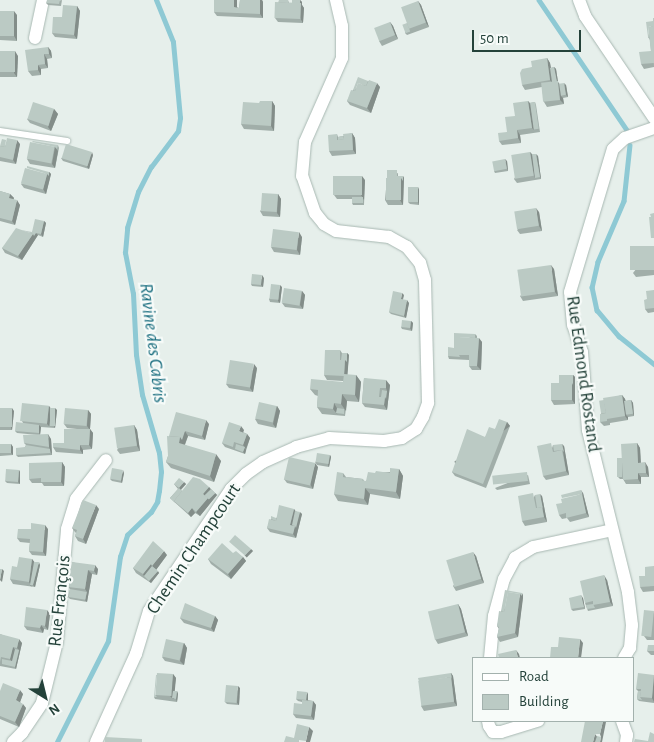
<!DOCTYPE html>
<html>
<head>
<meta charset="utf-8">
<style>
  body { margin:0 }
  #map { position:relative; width:654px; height:742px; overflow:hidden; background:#e6efeb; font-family:"Alegreya Sans",sans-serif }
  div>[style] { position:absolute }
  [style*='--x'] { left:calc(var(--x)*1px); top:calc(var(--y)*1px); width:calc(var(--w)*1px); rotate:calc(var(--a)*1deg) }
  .stream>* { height:4.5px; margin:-2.25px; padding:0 2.25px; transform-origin:2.25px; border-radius:2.25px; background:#8ec9d4 }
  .roads { filter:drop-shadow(0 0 1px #a8b8b2) drop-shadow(0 0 1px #a8b8b2) }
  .lane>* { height:6px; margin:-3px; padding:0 3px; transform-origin:3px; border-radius:3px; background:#fff }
  .street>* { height:12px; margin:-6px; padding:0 6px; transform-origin:6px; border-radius:6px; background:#fff }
  .wall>* { inset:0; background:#a1aea9 }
  .shaded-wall>* { inset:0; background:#838d89; transform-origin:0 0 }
  .building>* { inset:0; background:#bbcac4; transform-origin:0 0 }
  span { translate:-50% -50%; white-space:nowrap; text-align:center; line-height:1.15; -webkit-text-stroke:4.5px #f7fbf9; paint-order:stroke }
  .street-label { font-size:19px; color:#24423a }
  .water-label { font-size:20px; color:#1c6f80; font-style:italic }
  .legend { position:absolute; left:472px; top:657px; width:162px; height:65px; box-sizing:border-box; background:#f7fbf9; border:1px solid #a3b1ad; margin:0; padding:6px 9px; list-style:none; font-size:15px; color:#24423a }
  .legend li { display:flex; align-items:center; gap:10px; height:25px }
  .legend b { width:25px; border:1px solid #a3b1ad }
  .north { position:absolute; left:20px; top:672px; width:50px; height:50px; -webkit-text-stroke:4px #f7fbf9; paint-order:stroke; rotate:144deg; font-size:14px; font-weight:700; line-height:20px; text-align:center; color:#24423a }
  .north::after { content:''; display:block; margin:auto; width:18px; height:22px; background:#24423a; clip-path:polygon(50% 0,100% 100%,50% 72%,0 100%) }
  .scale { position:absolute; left:472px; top:30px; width:109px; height:22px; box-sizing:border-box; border:2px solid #24423a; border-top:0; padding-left:6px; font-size:15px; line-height:18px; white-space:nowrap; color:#24423a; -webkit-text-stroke:4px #f7fbf9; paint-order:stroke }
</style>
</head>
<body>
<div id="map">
  <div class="stream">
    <i style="--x:539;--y:0;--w:157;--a:55.9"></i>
    <i style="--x:630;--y:145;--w:56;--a:96.1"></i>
    <i style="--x:624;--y:201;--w:66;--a:113.1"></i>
    <i style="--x:598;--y:262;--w:26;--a:103"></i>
    <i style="--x:592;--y:287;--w:24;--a:78"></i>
    <i style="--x:597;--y:310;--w:34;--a:50"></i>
    <i style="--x:619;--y:336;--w:45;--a:38.7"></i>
    <i style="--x:57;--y:742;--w:113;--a:-63.2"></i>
    <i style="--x:108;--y:641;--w:85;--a:-81.9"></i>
    <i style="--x:120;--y:557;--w:23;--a:-72"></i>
    <i style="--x:127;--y:535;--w:33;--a:-44"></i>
    <i style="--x:151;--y:512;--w:12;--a:-59"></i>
    <i style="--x:157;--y:502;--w:11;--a:-80"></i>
    <i style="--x:159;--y:491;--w:19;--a:-84"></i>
    <i style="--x:161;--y:472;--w:19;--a:-96"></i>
    <i style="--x:159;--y:453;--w:60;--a:-106.3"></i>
    <i style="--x:142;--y:395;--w:40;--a:-98.5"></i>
    <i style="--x:136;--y:355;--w:61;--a:-92.8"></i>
    <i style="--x:133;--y:294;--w:42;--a:-101"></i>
    <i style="--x:125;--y:253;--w:25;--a:-85"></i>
    <i style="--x:127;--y:228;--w:38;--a:-73"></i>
    <i style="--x:138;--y:192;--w:28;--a:-63"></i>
    <i style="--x:151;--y:167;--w:45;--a:-53.1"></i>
    <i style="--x:178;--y:131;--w:13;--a:-81"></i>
    <i style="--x:180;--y:118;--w:76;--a:-95.3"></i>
    <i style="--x:173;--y:42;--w:45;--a:-112"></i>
  </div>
  <div class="roads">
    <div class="lane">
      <i style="--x:0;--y:131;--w:68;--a:8.5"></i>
    </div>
    <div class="street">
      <i style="--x:579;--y:0;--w:17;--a:69"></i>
      <i style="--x:585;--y:16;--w:123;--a:55.9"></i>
      <i style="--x:35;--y:38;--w:39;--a:-78"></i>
      <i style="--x:490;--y:658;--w:42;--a:-84.6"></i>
      <i style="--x:494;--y:616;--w:38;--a:-75"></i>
      <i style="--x:504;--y:579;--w:24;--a:-62"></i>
      <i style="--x:515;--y:558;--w:21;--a:-31"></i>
      <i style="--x:533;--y:547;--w:81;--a:-12.1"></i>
      <i style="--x:624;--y:658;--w:12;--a:-59"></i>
      <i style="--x:630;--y:648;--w:23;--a:-85"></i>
      <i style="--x:632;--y:625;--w:33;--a:-97"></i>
      <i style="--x:628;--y:592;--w:167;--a:-103.9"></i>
      <i style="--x:588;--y:430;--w:78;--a:-94.4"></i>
      <i style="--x:582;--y:352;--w:28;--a:-108"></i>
      <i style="--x:573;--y:325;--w:33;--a:-95"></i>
      <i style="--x:570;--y:292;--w:149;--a:-73.3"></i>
      <i style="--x:613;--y:149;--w:16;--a:-43"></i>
      <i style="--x:625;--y:138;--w:31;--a:-19"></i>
      <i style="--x:488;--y:721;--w:5;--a:79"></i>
      <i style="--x:489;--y:726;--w:7;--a:56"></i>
      <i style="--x:493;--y:732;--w:8;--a:0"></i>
      <i style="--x:501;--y:732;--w:39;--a:-17"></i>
      <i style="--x:622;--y:721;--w:15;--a:70"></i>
      <i style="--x:627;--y:735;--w:7;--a:98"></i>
      <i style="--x:13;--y:742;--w:13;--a:-45"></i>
      <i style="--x:22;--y:733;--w:36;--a:-56"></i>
      <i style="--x:42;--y:703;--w:63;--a:-76.2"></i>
      <i style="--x:57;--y:642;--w:113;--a:-84.9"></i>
      <i style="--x:67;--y:529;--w:31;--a:-73"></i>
      <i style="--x:76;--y:499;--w:49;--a:-52.4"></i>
      <i style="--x:96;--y:742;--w:97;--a:-65.6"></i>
      <i style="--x:136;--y:654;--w:45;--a:-73.2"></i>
      <i style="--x:149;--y:611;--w:147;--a:-56.1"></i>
      <i style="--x:231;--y:489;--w:21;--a:-45"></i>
      <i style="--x:246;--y:474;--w:21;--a:-35"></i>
      <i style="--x:263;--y:462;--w:36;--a:-24"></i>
      <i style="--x:296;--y:447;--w:34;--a:-15"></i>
      <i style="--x:329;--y:438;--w:55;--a:3.1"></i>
      <i style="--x:384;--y:441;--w:18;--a:-9"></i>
      <i style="--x:402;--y:438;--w:17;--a:-33"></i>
      <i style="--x:416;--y:429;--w:14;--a:-60"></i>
      <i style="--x:423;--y:417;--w:15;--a:-70"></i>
      <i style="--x:428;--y:403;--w:123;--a:-91.4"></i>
      <i style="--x:425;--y:280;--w:18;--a:-106"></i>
      <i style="--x:420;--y:263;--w:21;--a:-129"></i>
      <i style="--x:407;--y:247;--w:21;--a:-151"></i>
      <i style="--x:389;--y:237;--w:53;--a:-173.5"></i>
      <i style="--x:336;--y:231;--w:14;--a:-150"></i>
      <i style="--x:324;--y:224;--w:14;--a:-129"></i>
      <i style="--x:315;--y:213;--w:39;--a:-109"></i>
      <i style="--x:302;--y:176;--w:34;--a:-85"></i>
      <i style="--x:305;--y:142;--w:92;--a:-66.2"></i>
      <i style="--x:342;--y:58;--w:32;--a:-90"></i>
      <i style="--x:342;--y:26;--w:27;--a:-103"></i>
    </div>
  </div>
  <div class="wall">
    <i style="clip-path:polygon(62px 0,61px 6px,48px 5px,46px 3px)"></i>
    <i style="clip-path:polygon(214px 0,237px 0,237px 7px,239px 8px,240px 0,262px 0,263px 2px,263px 18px,217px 16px,214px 12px)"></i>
    <i style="clip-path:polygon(279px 0,288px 0,289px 3px,292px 3px,300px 0,302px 2px,302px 5px,304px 8px,303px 23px,278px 22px,275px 18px)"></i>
    <i style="clip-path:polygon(418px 1px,421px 5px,429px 27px,407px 35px,405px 33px,407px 23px)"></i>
    <i style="clip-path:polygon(77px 6px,80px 11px,77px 39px,55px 37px,52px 33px,62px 17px)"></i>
    <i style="clip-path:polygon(0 11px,17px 15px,17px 41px,0 40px)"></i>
    <i style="clip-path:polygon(653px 21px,654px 67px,644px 69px,641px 64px,651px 51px,650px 40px,648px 37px)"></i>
    <i style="clip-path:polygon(390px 22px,393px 26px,398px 39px,382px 46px,379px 41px)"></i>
    <i style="clip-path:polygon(48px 47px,51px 51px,52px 58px,47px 59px,48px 68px,41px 69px,41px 75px,32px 76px,28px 71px)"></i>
    <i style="clip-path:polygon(0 51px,18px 56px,17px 77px,0 77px)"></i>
    <i style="clip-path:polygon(547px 58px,550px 63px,551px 68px,554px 67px,556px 69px,558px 82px,559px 84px,566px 85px,568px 97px,563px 98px,564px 104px,547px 107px,544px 102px,542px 87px,525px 90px,522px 85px,532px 67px)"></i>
    <i style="clip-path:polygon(368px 81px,380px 87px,371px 113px,350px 105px,347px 101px,353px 90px)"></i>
    <i style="clip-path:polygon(272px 101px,275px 106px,274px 131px,244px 129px,241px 124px)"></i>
    <i style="clip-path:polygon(528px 101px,530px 103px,535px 102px,536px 105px,540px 132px,520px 135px,521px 143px,502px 145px,499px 141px,507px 132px,515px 116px)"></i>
    <i style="clip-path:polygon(54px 109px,58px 114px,51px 131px,30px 123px,27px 119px)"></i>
    <i style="clip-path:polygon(352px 133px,355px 138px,356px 154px,332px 156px,329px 151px,337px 134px,338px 137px,343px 136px)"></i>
    <i style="clip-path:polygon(20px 144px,16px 164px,0 161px,0 146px)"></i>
    <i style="clip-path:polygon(58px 145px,59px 148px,55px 168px,30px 164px,27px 159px)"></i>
    <i style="clip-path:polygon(530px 152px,532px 154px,538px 156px,541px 179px,517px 183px,514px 179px)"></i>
    <i style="clip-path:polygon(93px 155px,89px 169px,63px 161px,61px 158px)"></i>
    <i style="clip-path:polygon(507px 161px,508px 171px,495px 173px,494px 171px)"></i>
    <i style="clip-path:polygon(49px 172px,51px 174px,46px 194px,24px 188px,21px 184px)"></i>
    <i style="clip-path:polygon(398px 173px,398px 176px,403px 176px,404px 178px,403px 205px,388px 205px,385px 200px,387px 178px)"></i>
    <i style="clip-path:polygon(365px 180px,364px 205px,353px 205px,352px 203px,352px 199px,337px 199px,334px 195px)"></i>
    <i style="clip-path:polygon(418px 187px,419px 190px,419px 205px,410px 204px,408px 202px)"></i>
    <i style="clip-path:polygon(0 191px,10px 194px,14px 198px,13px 199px,20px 205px,15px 225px,0 221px)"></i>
    <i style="clip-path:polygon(278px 194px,281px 199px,280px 217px,263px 216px,260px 211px)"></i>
    <i style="clip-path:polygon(539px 212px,542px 231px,520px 234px,517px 230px)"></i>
    <i style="clip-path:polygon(44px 221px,46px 223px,43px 237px,38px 235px,22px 260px,5px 253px,2px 248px,32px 232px)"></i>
    <i style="clip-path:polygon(302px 237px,300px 255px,274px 252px,271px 247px)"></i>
    <i style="clip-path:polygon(654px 246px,654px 275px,636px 277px,633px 273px)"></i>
    <i style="clip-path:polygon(554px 269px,558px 296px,523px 301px,520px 296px)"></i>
    <i style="clip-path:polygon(264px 278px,263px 287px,252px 286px,251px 284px)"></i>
    <i style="clip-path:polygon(282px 287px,280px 303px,270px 302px,269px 299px)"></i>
    <i style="clip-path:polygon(654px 290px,654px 312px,648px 313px,645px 309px,647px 299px)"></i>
    <i style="clip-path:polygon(302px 291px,305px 295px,303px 309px,285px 307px,282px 303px)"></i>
    <i style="clip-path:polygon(404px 295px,403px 300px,409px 303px,406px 318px,391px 314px,389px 312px)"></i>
    <i style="clip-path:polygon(411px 321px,413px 323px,412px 331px,402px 329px,401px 327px)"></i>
    <i style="clip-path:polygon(475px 334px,477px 336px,477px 338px,482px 342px,481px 370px,472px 370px,469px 366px,469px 360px,449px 359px,448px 356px,454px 348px)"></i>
    <i style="clip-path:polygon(340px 350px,342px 353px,347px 353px,349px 355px,347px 375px,356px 375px,361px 382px,359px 402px,347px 401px,345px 416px,322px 414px,317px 407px,318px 396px,315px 395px,310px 389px,343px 382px,343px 381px,327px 380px,324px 375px)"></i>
    <i style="clip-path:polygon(257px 368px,253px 392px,229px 388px,226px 384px)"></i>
    <i style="clip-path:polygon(573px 375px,575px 377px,575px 404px,554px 405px,551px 400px,559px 383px)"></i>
    <i style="clip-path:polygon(364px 378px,390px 385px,387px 410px,365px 407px,362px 403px)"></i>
    <i style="clip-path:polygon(622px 395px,625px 399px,626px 401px,631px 400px,633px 403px,634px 416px,628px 417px,628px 420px,610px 423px,610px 425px,604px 426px,600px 422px,601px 414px,604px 400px)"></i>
    <i style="clip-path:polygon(49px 406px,50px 408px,57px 410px,55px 428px,41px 427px,40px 435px,51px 439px,52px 455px,18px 457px,16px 455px,25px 447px,26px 445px,24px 443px,38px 435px,17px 433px,15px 431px,23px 423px,22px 421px)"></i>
    <i style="clip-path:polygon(277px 406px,280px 411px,276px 428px,258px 424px,255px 419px)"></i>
    <i style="clip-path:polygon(0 408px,14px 411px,12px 430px,0 430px)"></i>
    <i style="clip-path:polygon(88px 410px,91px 414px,90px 429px,93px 433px,92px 449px,83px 450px,83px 454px,56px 452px,53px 447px,64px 443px,77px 429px,67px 428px,64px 424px)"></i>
    <i style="clip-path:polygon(507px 422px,510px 426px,486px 488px,455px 476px,452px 472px,485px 437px,495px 429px)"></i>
    <i style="clip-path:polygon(209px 424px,205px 440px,188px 436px,185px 445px,221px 461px,214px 482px,171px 468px,166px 462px,168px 456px,169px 436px)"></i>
    <i style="clip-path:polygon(134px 425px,137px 430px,140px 451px,120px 454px,117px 450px)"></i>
    <i style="clip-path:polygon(244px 430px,243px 432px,247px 434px,250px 438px,245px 454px,225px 447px,222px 443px)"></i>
    <i style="clip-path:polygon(637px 443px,640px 448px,641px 463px,648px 467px,649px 477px,641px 477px,641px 484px,626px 484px,623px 479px,620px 479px,618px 477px,622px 458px)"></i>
    <i style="clip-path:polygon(11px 444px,13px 447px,13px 455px,0 456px,0 445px)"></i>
    <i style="clip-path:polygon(553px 445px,564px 446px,569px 475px,546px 480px,543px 476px)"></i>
    <i style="clip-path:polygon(330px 455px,331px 457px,329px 467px,317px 465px,315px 462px)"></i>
    <i style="clip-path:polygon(62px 462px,65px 467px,64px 486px,44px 486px,42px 483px,32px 483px,29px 479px)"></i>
    <i style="clip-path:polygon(318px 467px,313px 489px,287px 483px,284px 479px)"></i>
    <i style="clip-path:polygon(399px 469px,403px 476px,400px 499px,370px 494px,368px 505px,338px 501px,334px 494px,343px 473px,346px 477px,363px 479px,364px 481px,366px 481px,375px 473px,390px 472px)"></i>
    <i style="clip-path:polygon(19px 470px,20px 472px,20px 484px,7px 483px,5px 481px)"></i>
    <i style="clip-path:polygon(124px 473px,122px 483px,112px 481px,110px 479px)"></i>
    <i style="clip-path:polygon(528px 475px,530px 484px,497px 490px,495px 488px)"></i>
    <i style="clip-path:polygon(174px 484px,186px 484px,181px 490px,182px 491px,209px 487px,217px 495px,200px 516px,195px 513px,191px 517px,170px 498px,178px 489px)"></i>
    <i style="clip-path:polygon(583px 493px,589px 517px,570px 522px,567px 518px,562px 519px,559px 515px,562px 503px)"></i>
    <i style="clip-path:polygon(535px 495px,542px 496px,547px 522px,525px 526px,522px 521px)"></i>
    <i style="clip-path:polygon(99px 509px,86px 544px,78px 541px,75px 536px,76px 533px,75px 532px,72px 528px)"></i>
    <i style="clip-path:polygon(294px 509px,295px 511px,302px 514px,296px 538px,270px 532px,267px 528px,271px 519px,276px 518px)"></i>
    <i style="clip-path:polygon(48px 529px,46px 556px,32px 555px,29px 551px,30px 543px,20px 542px,17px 538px)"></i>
    <i style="clip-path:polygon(233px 553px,243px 557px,246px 561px,231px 579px,211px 564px,208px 559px)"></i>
    <i style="clip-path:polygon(167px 555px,156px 570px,159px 573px,151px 583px,136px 573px,133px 568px)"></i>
    <i style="clip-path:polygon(476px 556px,484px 583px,456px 591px,453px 586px)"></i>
    <i style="clip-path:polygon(32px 559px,34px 562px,40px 565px,35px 587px,13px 584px,10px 579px,17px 567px)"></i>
    <i style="clip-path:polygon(72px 562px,98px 569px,97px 575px,92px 574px,87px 602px,70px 599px,68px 597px,70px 589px,68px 587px)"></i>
    <i style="clip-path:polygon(654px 566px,654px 591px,643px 592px,640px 587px,645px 576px)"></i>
    <i style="clip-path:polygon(607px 580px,613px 606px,588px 611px,585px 603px)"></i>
    <i style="clip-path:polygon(523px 595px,518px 637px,500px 642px,497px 637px,499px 629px,497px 626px,501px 611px)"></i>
    <i style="clip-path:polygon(583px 598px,585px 609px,573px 611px,571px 609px)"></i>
    <i style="clip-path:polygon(458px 604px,461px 609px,468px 636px,438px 644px,435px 639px)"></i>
    <i style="clip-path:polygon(654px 611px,654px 640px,647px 640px,644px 636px)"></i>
    <i style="clip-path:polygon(50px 614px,48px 630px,44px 629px,43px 633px,27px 630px,24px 626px)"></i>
    <i style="clip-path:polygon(215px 616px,218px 620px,214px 632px,184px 623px,180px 618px)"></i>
    <i style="clip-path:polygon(0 634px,22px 643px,16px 669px,0 666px)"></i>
    <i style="clip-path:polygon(184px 643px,187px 648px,184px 665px,165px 661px,162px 657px)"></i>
    <i style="clip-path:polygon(654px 645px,654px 655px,651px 655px,647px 651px)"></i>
    <i style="clip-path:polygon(451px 673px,453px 676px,457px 706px,424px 711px,421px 706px)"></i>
    <i style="clip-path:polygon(173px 674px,176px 678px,174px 691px,177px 691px,178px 694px,177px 702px,155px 699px,154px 697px)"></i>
    <i style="clip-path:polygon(654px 675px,654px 703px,639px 701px,637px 699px,638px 691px,636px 689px)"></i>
    <i style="clip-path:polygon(240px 688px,239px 705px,227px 704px,225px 702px)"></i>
    <i style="clip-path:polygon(0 691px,23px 694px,20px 702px,26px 708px,19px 727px,0 719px)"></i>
    <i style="clip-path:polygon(308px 694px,308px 700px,313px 701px,316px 705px,314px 720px,296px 718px,293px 714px,302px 704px,302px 702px,298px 701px,296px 699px)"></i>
  </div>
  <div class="shaded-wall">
    <i style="clip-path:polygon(234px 0,237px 0,237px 12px,234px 7px)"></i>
    <i style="clip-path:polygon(260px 0,262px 0,263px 2px,263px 18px,260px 14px)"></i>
    <i style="clip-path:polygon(300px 0,302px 2px,302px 5px,304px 8px,303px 23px,300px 18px)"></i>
    <i style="clip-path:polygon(418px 1px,421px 5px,429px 27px,426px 23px)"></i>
    <i style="clip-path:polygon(77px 6px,80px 11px,77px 39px,74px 35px)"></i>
    <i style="clip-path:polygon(14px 11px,17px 15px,17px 41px,14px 36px)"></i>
    <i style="clip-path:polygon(390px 22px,393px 26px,398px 39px,395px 35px)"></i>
    <i style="clip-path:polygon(48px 47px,51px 51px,52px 58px,49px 54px)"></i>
    <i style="clip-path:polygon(15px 51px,18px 56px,17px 77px,14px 73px)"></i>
    <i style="clip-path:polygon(44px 54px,47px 59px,48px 68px,45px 64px)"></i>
    <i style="clip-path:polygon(547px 58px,550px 63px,553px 82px,552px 83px,550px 80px)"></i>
    <i style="clip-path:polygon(38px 65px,41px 69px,41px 75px,38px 70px)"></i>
    <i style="clip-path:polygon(554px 67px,556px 69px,558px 82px,561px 86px,561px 96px,563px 98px,564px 104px,560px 100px)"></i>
    <i style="clip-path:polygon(377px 83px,380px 87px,371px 113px,367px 108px)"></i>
    <i style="clip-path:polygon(564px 83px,566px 85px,568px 97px,566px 95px)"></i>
    <i style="clip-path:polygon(272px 101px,275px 106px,274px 131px,271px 126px)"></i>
    <i style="clip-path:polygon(528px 101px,531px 105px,534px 130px,532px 128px)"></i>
    <i style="clip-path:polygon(54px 109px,58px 114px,51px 131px,48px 127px)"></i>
    <i style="clip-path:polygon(517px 130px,520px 135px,521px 143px,518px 138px)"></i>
    <i style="clip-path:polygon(352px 133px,355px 138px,356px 154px,353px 150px)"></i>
    <i style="clip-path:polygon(17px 140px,20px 144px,16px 164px,13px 160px)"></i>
    <i style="clip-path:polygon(55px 147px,58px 151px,55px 168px,52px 164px)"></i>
    <i style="clip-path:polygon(92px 152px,93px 155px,89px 169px,87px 167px)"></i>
    <i style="clip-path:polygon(530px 152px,533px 156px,535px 178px,534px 176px)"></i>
    <i style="clip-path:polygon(536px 154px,538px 156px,541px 179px,540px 177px)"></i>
    <i style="clip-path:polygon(505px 159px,507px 161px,508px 171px,507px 169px)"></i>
    <i style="clip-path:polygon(49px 172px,51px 174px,46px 194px,43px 189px,47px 174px)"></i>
    <i style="clip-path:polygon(362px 176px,365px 180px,364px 200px,361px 195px)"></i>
    <i style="clip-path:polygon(403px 176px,404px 178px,403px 205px,400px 200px,401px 178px)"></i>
    <i style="clip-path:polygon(418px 187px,419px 190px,419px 205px,418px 202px)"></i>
    <i style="clip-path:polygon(10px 194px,14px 198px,12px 203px,9px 198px)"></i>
    <i style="clip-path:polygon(278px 194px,281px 199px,280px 217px,277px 213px)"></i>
    <i style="clip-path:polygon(17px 200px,20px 205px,15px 225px,12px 221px)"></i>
    <i style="clip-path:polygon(536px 208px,539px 212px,542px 231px,539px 226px)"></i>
    <i style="clip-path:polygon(44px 221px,46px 223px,43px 237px,41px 234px)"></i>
    <i style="clip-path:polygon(299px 232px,302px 237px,300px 255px,297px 250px)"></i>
    <i style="clip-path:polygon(36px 233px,38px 235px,22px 260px,18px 256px,33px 234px)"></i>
    <i style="clip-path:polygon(551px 265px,554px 269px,558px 296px,555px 292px)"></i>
    <i style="clip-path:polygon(262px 275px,264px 278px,263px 287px,261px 285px)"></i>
    <i style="clip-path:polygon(280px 285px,282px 287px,280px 303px,278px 301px)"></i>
    <i style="clip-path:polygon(302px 291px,305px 295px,303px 309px,300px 305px)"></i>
    <i style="clip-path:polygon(402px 293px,404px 295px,402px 301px,401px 299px)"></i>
    <i style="clip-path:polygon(407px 300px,409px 303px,406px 318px,404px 316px)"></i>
    <i style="clip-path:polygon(411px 321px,413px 323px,412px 331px,410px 328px)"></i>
    <i style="clip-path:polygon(479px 338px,482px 342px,481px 370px,477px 366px)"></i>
    <i style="clip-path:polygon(347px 353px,349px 355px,347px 381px,344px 376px,345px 360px)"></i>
    <i style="clip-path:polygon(254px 364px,257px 368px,253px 392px,250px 388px)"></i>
    <i style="clip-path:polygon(356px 375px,361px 382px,359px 402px,355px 395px)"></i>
    <i style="clip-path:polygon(573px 375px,575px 377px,575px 404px,572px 400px,572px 383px)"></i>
    <i style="clip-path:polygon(386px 380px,390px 385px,387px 410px,384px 405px,385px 397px,387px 391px,386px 388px)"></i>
    <i style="clip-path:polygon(342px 394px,347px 401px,346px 411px,341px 404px)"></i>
    <i style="clip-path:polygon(622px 395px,625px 399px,627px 415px,626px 415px,628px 417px,628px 420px,625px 416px)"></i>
    <i style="clip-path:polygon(631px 400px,633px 403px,634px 416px,633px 414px)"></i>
    <i style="clip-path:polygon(334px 403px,338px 410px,336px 413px,338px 415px,333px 409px)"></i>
    <i style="clip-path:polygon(49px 406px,52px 410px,49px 426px,47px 424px)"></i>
    <i style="clip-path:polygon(277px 406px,280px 411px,276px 428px,273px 424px)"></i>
    <i style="clip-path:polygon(12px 408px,14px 411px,12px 430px,11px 428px)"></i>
    <i style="clip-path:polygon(55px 408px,57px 410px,55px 428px,54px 426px)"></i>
    <i style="clip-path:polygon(88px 410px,91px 414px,90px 429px,93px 433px,92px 449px,89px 445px,90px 430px,87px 426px)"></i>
    <i style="clip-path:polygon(206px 420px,209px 424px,205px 440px,202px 436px)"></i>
    <i style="left:507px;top:422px;width:5px;height:66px;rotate:53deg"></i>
    <i style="clip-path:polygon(39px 425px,41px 427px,40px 435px,39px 433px)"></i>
    <i style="clip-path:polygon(134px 425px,137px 430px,140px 451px,137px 446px)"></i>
    <i style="clip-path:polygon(241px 426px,244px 430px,242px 435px,239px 431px)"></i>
    <i style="clip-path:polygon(185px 431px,188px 436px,183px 449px,179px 443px,180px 437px)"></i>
    <i style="clip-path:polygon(48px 434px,51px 439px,52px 455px,49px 447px)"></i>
    <i style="clip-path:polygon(247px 434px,250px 438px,246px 449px,243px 445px)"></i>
    <i style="clip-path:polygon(637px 443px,640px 448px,641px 467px,638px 463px)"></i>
    <i style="clip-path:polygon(11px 444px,13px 447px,13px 455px,11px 453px)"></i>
    <i style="clip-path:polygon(562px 444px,564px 446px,569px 475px,566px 471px)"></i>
    <i style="clip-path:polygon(80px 445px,83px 450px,83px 454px,80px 450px)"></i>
    <i style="clip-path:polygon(245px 447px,246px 450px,245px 454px,243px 452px)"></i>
    <i style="clip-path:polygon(216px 454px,221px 461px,214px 482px,210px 476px)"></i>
    <i style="clip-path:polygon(330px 455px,331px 457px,329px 467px,328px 465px)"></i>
    <i style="clip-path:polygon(62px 462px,65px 467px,64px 486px,61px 482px)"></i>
    <i style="clip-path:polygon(645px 462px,648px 467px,649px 477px,646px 473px)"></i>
    <i style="clip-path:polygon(315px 463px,318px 467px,313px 489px,310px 484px)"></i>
    <i style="clip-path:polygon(399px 469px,403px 476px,400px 499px,396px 492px)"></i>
    <i style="clip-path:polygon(19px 470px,20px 472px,20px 484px,18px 482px)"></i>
    <i style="clip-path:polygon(123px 470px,124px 473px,122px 483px,121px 481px)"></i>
    <i style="clip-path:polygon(638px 473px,641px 477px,641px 484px,638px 479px)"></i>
    <i style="left:184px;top:482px;width:3px;height:8px;rotate:45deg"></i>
    <i style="clip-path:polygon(209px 487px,212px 491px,205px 496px,203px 494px)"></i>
    <i style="clip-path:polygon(365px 488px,370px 494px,368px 505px,364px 499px)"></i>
    <i style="clip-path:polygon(581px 490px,583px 493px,589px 517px,586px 513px)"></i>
    <i style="clip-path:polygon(215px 493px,217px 495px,200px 516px,196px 512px,208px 498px)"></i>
    <i style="clip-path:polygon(540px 494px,542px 496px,547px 522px,544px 517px)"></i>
    <i style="clip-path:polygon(96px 505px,99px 509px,86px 544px,83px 539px)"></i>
    <i style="clip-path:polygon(192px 508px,195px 513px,191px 517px,188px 513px)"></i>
    <i style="clip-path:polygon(294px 509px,297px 513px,292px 527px,290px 525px)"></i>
    <i style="clip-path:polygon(300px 512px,302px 514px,296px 538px,293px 534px,295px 526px)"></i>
    <i style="clip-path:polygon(45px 525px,48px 529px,46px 556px,43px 552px)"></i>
    <i style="left:251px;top:549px;width:3px;height:9px;rotate:45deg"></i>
    <i style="clip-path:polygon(164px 551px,167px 555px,156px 570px,152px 566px)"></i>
    <i style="clip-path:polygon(473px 552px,476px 556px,484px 583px,481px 579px)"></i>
    <i style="clip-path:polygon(243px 557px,246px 561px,231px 579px,228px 574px)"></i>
    <i style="clip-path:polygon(32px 559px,36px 564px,30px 585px,32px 587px,29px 582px)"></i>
    <i style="clip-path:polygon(39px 562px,40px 565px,35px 587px,33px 585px)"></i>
    <i style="clip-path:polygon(151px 564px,154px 569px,144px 576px,143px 574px)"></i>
    <i style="clip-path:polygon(95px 565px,98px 569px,97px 575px,94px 571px)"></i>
    <i style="clip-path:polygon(2px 569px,4px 571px,2px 582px,0 580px)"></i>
    <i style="clip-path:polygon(88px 570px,92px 574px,87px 602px,85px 600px,87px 592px,85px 589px)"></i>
    <i style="clip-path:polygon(158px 571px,159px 573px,151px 583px,149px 581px)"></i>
    <i style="clip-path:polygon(604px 575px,607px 580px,613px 606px,610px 602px)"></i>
    <i style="clip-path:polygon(522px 593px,523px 595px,523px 598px,518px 637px,515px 633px,520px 594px)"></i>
    <i style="clip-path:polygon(581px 595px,583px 598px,585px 609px,584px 607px)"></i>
    <i style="clip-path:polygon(458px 604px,461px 609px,468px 636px,465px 632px)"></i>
    <i style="clip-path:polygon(47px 610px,50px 614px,48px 630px,45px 626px)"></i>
    <i style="clip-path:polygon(215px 616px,218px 620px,214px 632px,211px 628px)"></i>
    <i style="clip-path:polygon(41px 625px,44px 629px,43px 633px,40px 628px)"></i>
    <i style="clip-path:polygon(19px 639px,22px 643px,16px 669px,15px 667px,19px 650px,17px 648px)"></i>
    <i style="clip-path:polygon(580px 639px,583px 643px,581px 658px,578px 658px)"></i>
    <i style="clip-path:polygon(184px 643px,187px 648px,184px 665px,180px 661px)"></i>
    <i style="clip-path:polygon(13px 647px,16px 651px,13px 664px,10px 659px)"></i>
    <i style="clip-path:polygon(516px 650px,519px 654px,520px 658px,518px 658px)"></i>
    <i style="clip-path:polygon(451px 673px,453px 676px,457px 706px,454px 702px,451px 677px)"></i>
    <i style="clip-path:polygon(173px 674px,176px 678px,174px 699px,172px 698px,170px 696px)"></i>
    <i style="clip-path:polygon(654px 675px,654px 702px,652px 698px)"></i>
    <i style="clip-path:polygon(238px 686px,240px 688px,239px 705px,237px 703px)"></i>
    <i style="clip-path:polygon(20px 690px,23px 694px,19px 705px,16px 700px)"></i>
    <i style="clip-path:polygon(177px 691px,178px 694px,177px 702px,176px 699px)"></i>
    <i style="clip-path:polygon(307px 692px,308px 694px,308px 702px,306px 700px)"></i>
    <i style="clip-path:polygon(313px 701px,316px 705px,314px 720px,311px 716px)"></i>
    <i style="clip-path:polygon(23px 704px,26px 708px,19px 727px,15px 722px)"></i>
    <i style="clip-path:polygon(603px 721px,606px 721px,606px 722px,602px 742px,600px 742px,601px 737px,600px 734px)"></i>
    <i style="clip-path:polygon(309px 727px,313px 731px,310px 742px,306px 742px,306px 741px)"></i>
    <i style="clip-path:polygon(595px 734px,598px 738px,597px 742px,593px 742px)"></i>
  </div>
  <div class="building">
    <i style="clip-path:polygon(47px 0,60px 0,59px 4px,46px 3px)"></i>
    <i style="clip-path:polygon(214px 0,234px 0,234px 7px,239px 8px,240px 0,260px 0,260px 14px,214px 12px)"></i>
    <i style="clip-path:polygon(279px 0,288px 0,288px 3px,279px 2px)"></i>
    <i style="left:292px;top:0;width:8px;height:3px"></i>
    <i style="left:418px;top:1px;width:23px;height:18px;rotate:70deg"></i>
    <i style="left:275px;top:2px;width:26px;height:16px;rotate:2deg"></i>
    <i style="clip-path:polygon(63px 5px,77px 6px,74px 35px,52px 33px,53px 17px,62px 17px)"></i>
    <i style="left:0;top:11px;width:14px;height:25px"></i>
    <i style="clip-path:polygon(653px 18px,654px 18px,654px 67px,654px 63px,641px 64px,639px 52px,651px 51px,648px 27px,653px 26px)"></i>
    <i style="clip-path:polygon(653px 21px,653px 26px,648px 27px,649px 37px,648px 37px,646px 22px)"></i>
    <i style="left:390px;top:22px;width:14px;height:17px;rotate:69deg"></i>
    <i style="left:407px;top:23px;width:9px;height:5px;rotate:69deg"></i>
    <i style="clip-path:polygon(48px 47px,49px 54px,44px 54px,45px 64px,38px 65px,38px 70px,28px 71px,25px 50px)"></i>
    <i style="left:0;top:51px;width:15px;height:21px"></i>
    <i style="clip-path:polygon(547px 58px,550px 80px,522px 85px,520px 73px,522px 69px,532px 67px,531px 61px)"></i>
    <i style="clip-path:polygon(554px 67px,557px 82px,552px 82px,550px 68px)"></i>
    <i style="clip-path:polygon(358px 77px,368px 81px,366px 86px,358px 83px,355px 91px,353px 90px)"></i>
    <i style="clip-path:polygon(369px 80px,377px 83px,367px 108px,347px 101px,351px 90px,355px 91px,358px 83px,366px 86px)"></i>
    <i style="left:558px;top:81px;width:19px;height:17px;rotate:84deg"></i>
    <i style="left:564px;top:83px;width:12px;height:5px;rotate:81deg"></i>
    <i style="clip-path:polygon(260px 101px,272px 101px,271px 126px,241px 124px,243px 102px,259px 103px)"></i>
    <i style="clip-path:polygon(528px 101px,532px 128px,517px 130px,518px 138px,499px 141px,498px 133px,507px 132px,505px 117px,515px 116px,513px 103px)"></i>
    <i style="left:33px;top:102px;width:22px;height:18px;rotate:18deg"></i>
    <i style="left:535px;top:102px;width:27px;height:5px;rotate:82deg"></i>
    <i style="clip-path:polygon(352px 133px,353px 150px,329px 151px,328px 135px,337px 134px,337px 140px,344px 139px,343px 134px)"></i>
    <i style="clip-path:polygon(343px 136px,344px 139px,338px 140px,338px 137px)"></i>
    <i style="clip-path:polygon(7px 138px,17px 140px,13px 160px,0 157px,0 146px,5px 147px)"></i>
    <i style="clip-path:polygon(2px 139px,6px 140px,5px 147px,0 146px)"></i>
    <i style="clip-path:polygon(33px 141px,58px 145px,57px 149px,55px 147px,32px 142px)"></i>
    <i style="left:30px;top:142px;width:25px;height:17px;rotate:11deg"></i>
    <i style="left:66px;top:144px;width:27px;height:15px;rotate:17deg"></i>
    <i style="left:530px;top:152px;width:24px;height:19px;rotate:81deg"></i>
    <i style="clip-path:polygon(532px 154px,536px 154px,540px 177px,535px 178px)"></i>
    <i style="left:505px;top:159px;width:10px;height:13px;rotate:79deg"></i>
    <i style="clip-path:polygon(27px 166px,49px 172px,49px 176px,47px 174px,27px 168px)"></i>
    <i style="left:25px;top:168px;width:23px;height:16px;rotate:15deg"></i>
    <i style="clip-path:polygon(387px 170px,397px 170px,397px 176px,403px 176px,403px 181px,401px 178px,387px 178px)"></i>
    <i style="left:333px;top:176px;width:29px;height:19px"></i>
    <i style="left:386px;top:178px;width:15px;height:22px"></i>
    <i style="left:408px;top:187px;width:10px;height:15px"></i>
    <i style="clip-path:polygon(0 191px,10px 194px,9px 198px,17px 200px,12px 221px,0 218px)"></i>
    <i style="left:262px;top:193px;width:16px;height:18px;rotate:4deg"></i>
    <i style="left:352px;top:197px;width:11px;height:6px"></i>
    <i style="left:536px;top:208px;width:18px;height:22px;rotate:81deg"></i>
    <i style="clip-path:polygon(654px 213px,654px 217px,651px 217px,650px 214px)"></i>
    <i style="clip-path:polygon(649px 217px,654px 217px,654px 238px,651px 238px)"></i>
    <i style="clip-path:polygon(35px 219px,44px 221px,41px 234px,36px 233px,34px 236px,33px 234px,21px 230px,32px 232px)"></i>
    <i style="clip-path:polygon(16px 228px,33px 234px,18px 256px,2px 248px)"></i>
    <i style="left:273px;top:229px;width:26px;height:18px;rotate:7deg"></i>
    <i style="left:654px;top:246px;width:24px;height:24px;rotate:90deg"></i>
    <i style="left:551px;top:265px;width:27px;height:34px;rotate:82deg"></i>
    <i style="left:252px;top:274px;width:10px;height:10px;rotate:6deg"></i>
    <i style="left:271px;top:284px;width:9px;height:15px;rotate:6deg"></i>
    <i style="left:284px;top:288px;width:18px;height:15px;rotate:9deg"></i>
    <i style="clip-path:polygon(654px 290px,654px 308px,645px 309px,644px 300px,647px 299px,646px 291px)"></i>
    <i style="clip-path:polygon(393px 291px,402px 293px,401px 299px,407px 300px,404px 316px,389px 312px)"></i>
    <i style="left:402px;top:320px;width:9px;height:7px;rotate:6deg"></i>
    <i style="clip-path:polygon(454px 333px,475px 334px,475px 338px,459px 337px,459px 355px,460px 357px,448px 356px,448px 347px,454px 348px)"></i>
    <i style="clip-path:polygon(459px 337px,479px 338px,477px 366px,469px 366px,469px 355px,459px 355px)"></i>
    <i style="clip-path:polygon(325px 350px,340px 350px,340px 360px,345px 360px,344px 376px,324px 375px)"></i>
    <i style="clip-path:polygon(342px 353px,347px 353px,347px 362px,345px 360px,341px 360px)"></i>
    <i style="left:230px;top:360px;width:24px;height:24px;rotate:9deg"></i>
    <i style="clip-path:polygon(344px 374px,356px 375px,355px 395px,342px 394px,341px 404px,334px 403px,333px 409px,317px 407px,318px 390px,310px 389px,311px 379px,343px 382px)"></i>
    <i style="clip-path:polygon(559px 375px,573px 375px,573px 385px,572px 383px,559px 383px)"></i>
    <i style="clip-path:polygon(364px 378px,386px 380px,386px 388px,380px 388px,379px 397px,385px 397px,384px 405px,362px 403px)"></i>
    <i style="left:551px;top:383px;width:21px;height:17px"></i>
    <i style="clip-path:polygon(382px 390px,387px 391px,386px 399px,385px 397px,381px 397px)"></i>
    <i style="clip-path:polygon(622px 395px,625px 416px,607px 419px,607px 421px,600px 422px,600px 414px,606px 413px,603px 398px)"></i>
    <i style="left:604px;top:400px;width:13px;height:5px;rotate:81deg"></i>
    <i style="left:631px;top:400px;width:14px;height:7px;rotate:82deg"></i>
    <i style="left:259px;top:402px;width:18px;height:17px;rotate:13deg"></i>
    <i style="left:22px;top:403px;width:27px;height:18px;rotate:6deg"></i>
    <i style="left:0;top:408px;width:12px;height:19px"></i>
    <i style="left:50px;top:408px;width:5px;height:18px"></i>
    <i style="left:65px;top:408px;width:23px;height:16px;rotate:5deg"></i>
    <i style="clip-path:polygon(337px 408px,344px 409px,344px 414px,336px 413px)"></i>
    <i style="clip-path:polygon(176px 412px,206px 420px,202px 436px,185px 431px,182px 440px,180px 437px,169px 436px)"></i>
    <i style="clip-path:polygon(499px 419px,507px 422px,483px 484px,452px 472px,467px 429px,485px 437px,489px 427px,495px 429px)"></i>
    <i style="clip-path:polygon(16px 422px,39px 425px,39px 433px,15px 431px)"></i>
    <i style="clip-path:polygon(229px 422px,241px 426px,239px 431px,247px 434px,243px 445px,234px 442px,233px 447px,222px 443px)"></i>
    <i style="left:134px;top:425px;width:21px;height:20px;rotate:82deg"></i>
    <i style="clip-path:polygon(64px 429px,90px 429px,89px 445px,80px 445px,80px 450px,53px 447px,53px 443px,64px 443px)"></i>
    <i style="clip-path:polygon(48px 434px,49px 447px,24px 443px,23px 435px)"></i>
    <i style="clip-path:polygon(167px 436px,180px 437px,179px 443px,216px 454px,210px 476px,166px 462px,168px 456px)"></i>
    <i style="clip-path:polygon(551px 443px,553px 452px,562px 450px,566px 471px,543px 476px,537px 446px)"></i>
    <i style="clip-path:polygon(637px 443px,638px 463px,645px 462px,646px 473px,638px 473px,638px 479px,623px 480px,621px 444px)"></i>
    <i style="left:11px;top:444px;width:9px;height:11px;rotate:90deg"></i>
    <i style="clip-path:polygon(236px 444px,245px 447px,243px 452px,235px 449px)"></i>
    <i style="clip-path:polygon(562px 444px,564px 452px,562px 450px,554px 451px,553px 445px)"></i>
    <i style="clip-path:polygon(26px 445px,50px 449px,50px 453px,16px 455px,16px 448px,25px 447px)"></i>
    <i style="left:317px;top:453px;width:13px;height:9px;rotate:9deg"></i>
    <i style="left:289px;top:457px;width:27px;height:23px;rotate:13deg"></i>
    <i style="left:617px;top:458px;width:5px;height:19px"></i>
    <i style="clip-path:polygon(62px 462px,61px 482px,41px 482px,41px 478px,29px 479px,29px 463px)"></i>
    <i style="left:112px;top:468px;width:11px;height:11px;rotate:10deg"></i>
    <i style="clip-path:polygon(390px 468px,399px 469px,396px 492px,365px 488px,364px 499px,334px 494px,337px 472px,343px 473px,343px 477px,366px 481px,368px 472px,375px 473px,376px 471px,390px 473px)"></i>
    <i style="left:6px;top:469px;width:13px;height:12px;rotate:4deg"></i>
    <i style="left:527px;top:472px;width:9px;height:35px;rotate:84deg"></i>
    <i style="clip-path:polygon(193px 477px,200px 479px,209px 487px,203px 494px,208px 498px,196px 512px,192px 508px,188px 513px,174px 501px)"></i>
    <i style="clip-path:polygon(346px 477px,363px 479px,362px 481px,346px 478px)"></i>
    <i style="clip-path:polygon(179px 478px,184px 482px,179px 488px,182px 491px,174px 501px,175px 503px,170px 498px,179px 488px,174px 484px)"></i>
    <i style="left:211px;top:489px;width:6px;height:9px;rotate:45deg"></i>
    <i style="clip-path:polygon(581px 490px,583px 496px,582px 494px,562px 498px,561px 495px)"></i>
    <i style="clip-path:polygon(533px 493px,536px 508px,542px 507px,544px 517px,522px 521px,518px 496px)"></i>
    <i style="clip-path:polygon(540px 494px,543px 509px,542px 507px,537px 508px,535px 495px)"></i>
    <i style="clip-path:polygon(582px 494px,586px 513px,566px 518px,566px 513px,559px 515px,556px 504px,562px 503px,561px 499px)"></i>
    <i style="clip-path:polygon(83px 500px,96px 505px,83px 539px,75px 536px,77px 530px,72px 528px)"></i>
    <i style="clip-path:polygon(279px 505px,294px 509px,290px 525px,295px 526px,293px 534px,267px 528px,269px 519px,276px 521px)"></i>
    <i style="clip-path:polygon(295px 511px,300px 512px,296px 528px,295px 526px,292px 525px)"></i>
    <i style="clip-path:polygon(271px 516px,276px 518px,276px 521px,271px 519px)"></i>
    <i style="clip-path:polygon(31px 523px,45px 525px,43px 552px,29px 551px,30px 539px,17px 538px,18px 529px,31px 529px)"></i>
    <i style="left:235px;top:535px;width:21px;height:9px;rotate:41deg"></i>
    <i style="clip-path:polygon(153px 541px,164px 551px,152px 566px,151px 564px,143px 574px,133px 568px)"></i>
    <i style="clip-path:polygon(222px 543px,233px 553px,236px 551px,243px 557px,228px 574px,208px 559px)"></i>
    <i style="left:473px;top:552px;width:28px;height:28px;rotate:73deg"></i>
    <i style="clip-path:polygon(19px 557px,32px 559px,29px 582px,10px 579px,12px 566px,17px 567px)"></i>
    <i style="clip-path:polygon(34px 562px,39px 562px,33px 585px,30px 585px)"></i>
    <i style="clip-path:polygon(72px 562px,95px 565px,94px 571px,88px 570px,85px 589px,68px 587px)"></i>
    <i style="clip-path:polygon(152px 566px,158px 571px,149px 581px,144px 576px)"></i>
    <i style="clip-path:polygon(654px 566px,654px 586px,640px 587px,639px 576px,645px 576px,645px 567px)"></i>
    <i style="clip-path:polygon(0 569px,2px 569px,0 580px)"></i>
    <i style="clip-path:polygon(604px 575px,610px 602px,593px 605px,593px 601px,585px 603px,580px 581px)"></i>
    <i style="left:70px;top:589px;width:17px;height:8px;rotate:10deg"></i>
    <i style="clip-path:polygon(505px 590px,522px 593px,522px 596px,520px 594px,508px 592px,504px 612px,501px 611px)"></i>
    <i style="clip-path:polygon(508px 592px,520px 594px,515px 633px,497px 637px,499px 627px,497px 626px,499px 611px,504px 612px)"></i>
    <i style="clip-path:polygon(581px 595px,584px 607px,571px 609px,569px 598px)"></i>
    <i style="clip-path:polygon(185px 603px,215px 616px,211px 628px,180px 618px)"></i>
    <i style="left:458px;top:604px;width:29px;height:31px;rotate:76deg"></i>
    <i style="clip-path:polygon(593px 604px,595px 608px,587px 609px,586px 605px)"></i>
    <i style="clip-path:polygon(26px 607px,47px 610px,45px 626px,41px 625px,40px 628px,24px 626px)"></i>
    <i style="left:644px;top:610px;width:10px;height:26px;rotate:6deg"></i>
    <i style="clip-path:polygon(0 634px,19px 639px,17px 648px,13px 647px,10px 659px,1px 657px,0 662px)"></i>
    <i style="clip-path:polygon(559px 637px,580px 639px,578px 658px,550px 658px,551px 647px,558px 647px)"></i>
    <i style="left:166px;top:639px;width:18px;height:18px;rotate:13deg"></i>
    <i style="clip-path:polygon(648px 645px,654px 645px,654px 651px,647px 651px)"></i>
    <i style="clip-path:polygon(15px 649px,19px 650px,15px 667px,2px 664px,2px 659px,12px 661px)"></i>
    <i style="clip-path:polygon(516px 650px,518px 658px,499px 658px,498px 654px)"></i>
    <i style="left:157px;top:673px;width:16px;height:22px;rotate:4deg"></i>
    <i style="clip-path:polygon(451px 673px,452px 679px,451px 677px,419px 682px,418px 678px)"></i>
    <i style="clip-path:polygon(638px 673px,654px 675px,652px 698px,640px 697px,641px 689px,636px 689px)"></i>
    <i style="clip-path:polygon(156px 675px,157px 675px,155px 695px,157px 697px,154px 697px)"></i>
    <i style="left:451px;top:677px;width:25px;height:33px;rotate:83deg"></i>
    <i style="clip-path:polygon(3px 683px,20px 690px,16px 700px,23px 704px,15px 722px,0 716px,0 691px)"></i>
    <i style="left:226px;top:685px;width:12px;height:17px;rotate:5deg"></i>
    <i style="clip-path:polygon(173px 691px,177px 691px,176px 699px,172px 698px)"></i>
    <i style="left:297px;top:691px;width:10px;height:8px;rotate:6deg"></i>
    <i style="clip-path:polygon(638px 691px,641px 691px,640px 697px,642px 700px,637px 699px)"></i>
    <i style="clip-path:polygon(302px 700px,313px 701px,311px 716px,293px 714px,294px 703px,302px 704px)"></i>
    <i style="clip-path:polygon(585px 721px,603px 721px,600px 734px,595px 734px,593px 742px,581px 742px)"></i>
    <i style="clip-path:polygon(297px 724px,309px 727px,306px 741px,299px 740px,299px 742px,284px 742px,286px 736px,294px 738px)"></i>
    <i style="clip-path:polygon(650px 732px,654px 734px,654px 742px,634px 742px,635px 739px,648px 741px)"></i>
    <i style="clip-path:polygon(597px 736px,601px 737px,600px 742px,595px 742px)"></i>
    <i style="clip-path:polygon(105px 737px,142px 739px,142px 742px,105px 742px)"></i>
  </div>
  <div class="street-label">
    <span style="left:583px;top:374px;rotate:82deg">Rue Edmond Rostand</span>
    <span style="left:194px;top:549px;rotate:-56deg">Chemin Champcourt</span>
    <span style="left:60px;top:601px;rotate:-84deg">Rue François</span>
  </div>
  <div class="water-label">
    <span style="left:153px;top:343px;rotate:83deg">Ravine des Cabris</span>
  </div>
  <ul class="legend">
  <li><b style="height:6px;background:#fff"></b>Road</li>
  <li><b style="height:14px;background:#bbcac4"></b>Building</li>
  </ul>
  <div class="north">N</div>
  <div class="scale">50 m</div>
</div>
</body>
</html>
